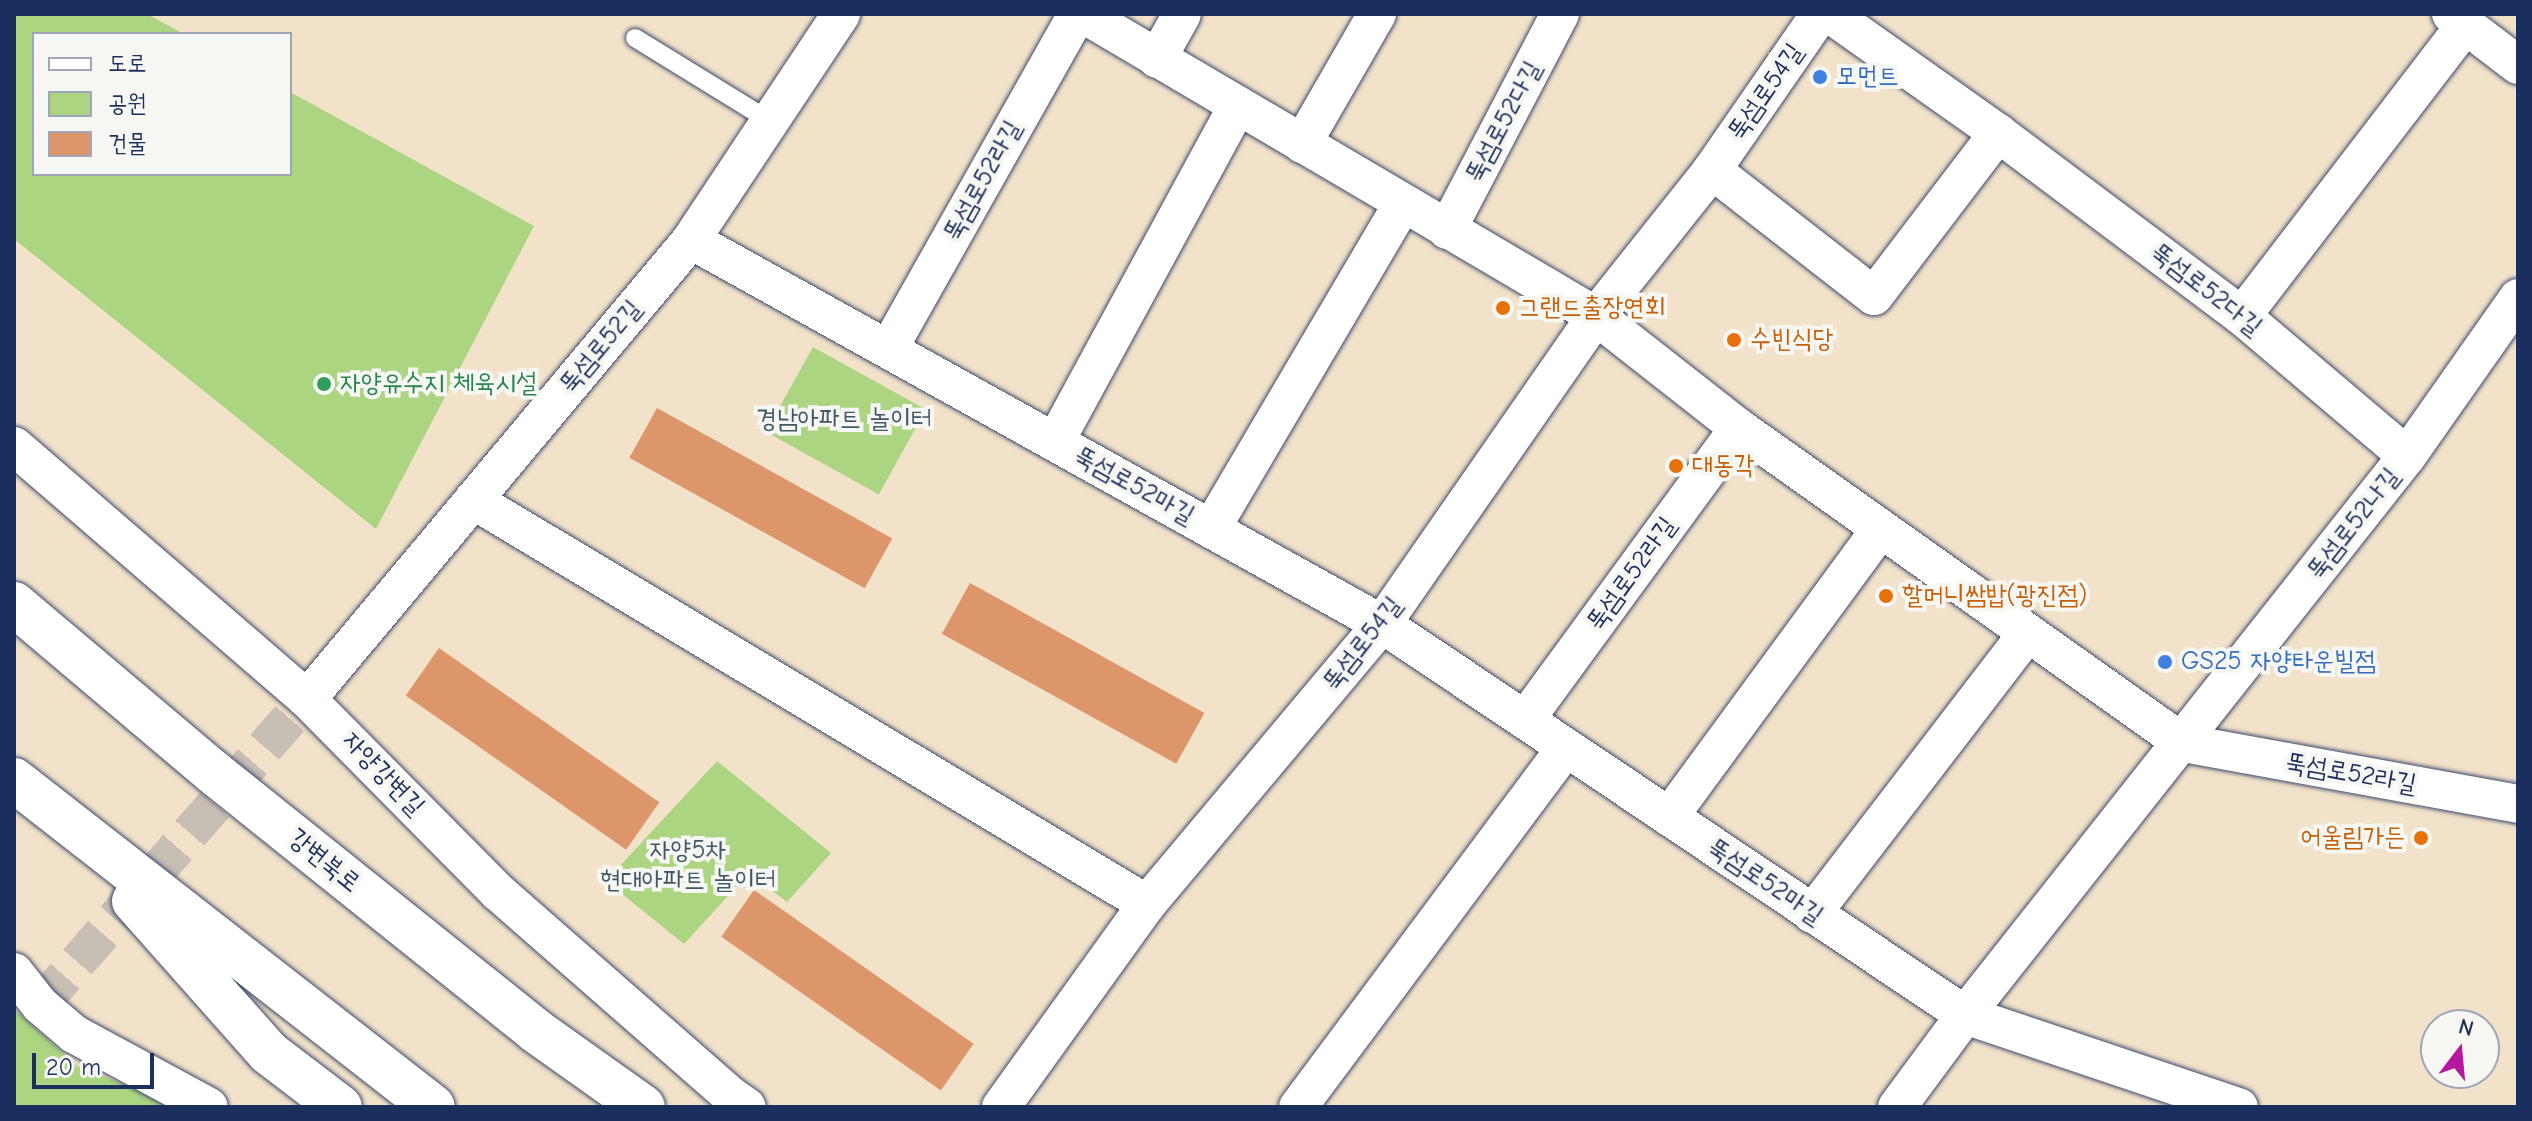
<!DOCTYPE html>
<html>
<head>
<meta charset="utf-8">
<style>
  body { margin:0 }
  #map { position:relative; width:2532px; height:1121px; overflow:hidden; background:#f2e2c9; font-family:"Comic Neue","Poor Story",sans-serif }
  div>[style] { position:absolute }
  [style*='--x'] { left:calc(var(--x)*1px); top:calc(var(--y)*1px); width:calc(var(--w)*1px); rotate:calc(var(--a)*1deg) }
  .green>* { inset:0; background:#abd581; transform-origin:0 0 }
  .building>* { inset:0; background:#dc9669; transform-origin:0 0 }
  .minor-tunnel>* { height:38px; margin-top:-19px; transform-origin:0; background:repeating-linear-gradient(90deg,#c7beb4 0 38px,transparent 0 57px) }
  .roads { filter:drop-shadow(0 0 2px #3b4a6e) drop-shadow(0 0 2px #3b4a6e) }
  .service>* { height:18px; margin:-9px; padding:0 9px; transform-origin:9px; border-radius:9px; background:#fff }
  .minor>* { height:38px; margin:-19px; padding:0 19px; transform-origin:19px; border-radius:19px; background:#fff }
  .trunk>* { height:44px; margin:-22px; padding:0 22px; transform-origin:22px; border-radius:22px; background:#fff }
  .dots>* { width:22px; height:22px; translate:-50% -50%; box-sizing:border-box; border:4px solid #f6f6f2; border-radius:50% }
  span { translate:-50% -50%; white-space:nowrap; text-align:center; line-height:1.15; -webkit-text-stroke:8px #f6f6f2; paint-order:stroke }
  .shop-label { font-size:26px; color:#366cbe }
  .left { translate:0 -50%; text-align:left }
  .street-label { font-size:26px; color:#1b2f5e }
  .food-label { font-size:26px; color:#c56008 }
  .right { translate:-100% -50%; text-align:right }
  .leisure-label { font-size:26px; color:#27864d }
  .park-label { font-size:26px; color:#3f5867 }
  .frame { position:absolute; inset:0; border:16px solid #1b2f5e; pointer-events:none }
  .legend { position:absolute; left:32px; top:32px; width:260px; height:144px; box-sizing:border-box; background:#f6f6f2; border:2px solid #9ea6b7; margin:0; padding:10px 14px; list-style:none; font-size:24px; color:#1b2f5e }
  .legend li { display:flex; align-items:center; gap:16px; height:40px }
  .legend b { width:40px; border:2px solid #9ea6b7 }
  .north { position:absolute; left:2420px; top:1009px; width:80px; height:80px; box-sizing:border-box; background:#f6f6f2; border:2px solid #9ea6b7; border-radius:50%; rotate:16deg; font-size:22px; font-weight:700; line-height:32px; text-align:center; color:#1b2f5e }
  .north::after { content:''; display:block; margin:auto; width:28px; height:36px; background:#b5179e; clip-path:polygon(50% 0,100% 100%,50% 72%,0 100%) }
  .scale { position:absolute; left:32px; top:1053px; width:122px; height:36px; box-sizing:border-box; border:4px solid #1b2f5e; border-top:0; padding-left:10px; font-size:24px; line-height:28px; white-space:nowrap; color:#1b2f5e; -webkit-text-stroke:6px #f6f6f2; paint-order:stroke }
</style>
</head>
<body>
<div id="map">
  <div class="green">
    <i style="clip-path:polygon(14px 14px,147px 14px,184px 34px,34px 34px,34px 174px,290px 174px,290px 92px,534px 226px,376px 529px,14px 239px)"></i>
    <i style="left:813px;top:347px;width:129px;height:97px;rotate:29deg"></i>
    <i style="clip-path:polygon(717px 761px,831px 853px,787px 902px,749px 873px,684px 944px,606px 881px)"></i>
    <i style="clip-path:polygon(14px 1009px,77px 1066px,181px 1107px,14px 1107px)"></i>
  </div>
  <div class="building">
    <i style="left:657px;top:408px;width:269px;height:57px;rotate:29deg"></i>
    <i style="left:970px;top:583px;width:268px;height:58px;rotate:29deg"></i>
    <i style="left:439px;top:648px;width:269px;height:58px;rotate:35deg"></i>
    <i style="left:754px;top:890px;width:268px;height:57px;rotate:35deg"></i>
  </div>
  <div class="minor-tunnel">
    <i style="--x:40;--y:1005;--w:406;--a:-48.9"></i>
  </div>
  <div class="roads">
    <div class="service">
      <i style="--x:635;--y:38;--w:158;--a:31.6"></i>
    </div>
    <div class="minor">
      <i style="--x:1083;--y:14;--w:595;--a:30.49"></i>
      <i style="--x:1596;--y:316;--w:182;--a:38.1"></i>
      <i style="--x:1739;--y:428;--w:544;--a:35.35"></i>
      <i style="--x:2183;--y:743;--w:341;--a:10.3"></i>
      <i style="--x:1830;--y:14;--w:206;--a:35.3"></i>
      <i style="--x:1998;--y:133;--w:305;--a:36.9"></i>
      <i style="--x:2242;--y:316;--w:216;--a:40.3"></i>
      <i style="--x:2451;--y:14;--w:84;--a:37.3"></i>
      <i style="--x:1157;--y:59;--w:51;--a:-60.9"></i>
      <i style="--x:1302;--y:144;--w:150;--a:-60"></i>
      <i style="--x:1712;--y:170;--w:205;--a:37.9"></i>
      <i style="--x:1874;--y:296;--w:205;--a:-52.7"></i>
      <i style="--x:1447;--y:230;--w:244;--a:-62.4"></i>
      <i style="--x:691;--y:240;--w:791;--a:29.06"></i>
      <i style="--x:1382;--y:624;--w:702;--a:33.85"></i>
      <i style="--x:1965;--y:1015;--w:289;--a:18.6"></i>
      <i style="--x:2242;--y:316;--w:367;--a:-52.5"></i>
      <i style="--x:889;--y:348;--w:383;--a:-60.6"></i>
      <i style="--x:1055;--y:442;--w:383;--a:-61.5"></i>
      <i style="--x:14;--y:446;--w:387;--a:40.8"></i>
      <i style="--x:307;--y:699;--w:272;--a:45.3"></i>
      <i style="--x:498;--y:892;--w:310;--a:41.2"></i>
      <i style="--x:731;--y:1096;--w:19;--a:35"></i>
      <i style="--x:473;--y:500;--w:786;--a:30.94"></i>
      <i style="--x:1211;--y:529;--w:378;--a:-59.5"></i>
      <i style="--x:307;--y:699;--w:598;--a:-50.08"></i>
      <i style="--x:691;--y:240;--w:271;--a:-56.4"></i>
      <i style="--x:1525;--y:720;--w:362;--a:-53.8"></i>
      <i style="--x:1669;--y:817;--w:356;--a:-53.7"></i>
      <i style="--x:1812;--y:914;--w:352;--a:-52.5"></i>
      <i style="--x:14;--y:972;--w:42;--a:51.8"></i>
      <i style="--x:40;--y:1005;--w:45;--a:40.5"></i>
      <i style="--x:74;--y:1034;--w:153;--a:28.4"></i>
      <i style="--x:1001;--y:1107;--w:250;--a:-54.3"></i>
      <i style="--x:1147;--y:904;--w:366;--a:-50"></i>
      <i style="--x:1382;--y:624;--w:375;--a:-55.2"></i>
      <i style="--x:1596;--y:316;--w:186;--a:-51.5"></i>
      <i style="--x:1712;--y:170;--w:190;--a:-55.3"></i>
      <i style="--x:1298;--y:1107;--w:448;--a:-53.3"></i>
      <i style="--x:1897;--y:1107;--w:114;--a:-53.5"></i>
      <i style="--x:1965;--y:1015;--w:713;--a:-51.67"></i>
      <i style="--x:2407;--y:456;--w:193;--a:-54.9"></i>
    </div>
    <div class="trunk">
      <i style="--x:14;--y:604;--w:260;--a:40.2"></i>
      <i style="--x:213;--y:772;--w:414;--a:38.7"></i>
      <i style="--x:536;--y:1031;--w:131;--a:35.4"></i>
      <i style="--x:14;--y:780;--w:531;--a:37.97"></i>
      <i style="--x:134;--y:901;--w:203;--a:48.4"></i>
      <i style="--x:269;--y:1053;--w:89;--a:37.3"></i>
    </div>
  </div>
  <div class="dots">
    <i style="left:1820px;top:77px;background:#3f7fe0"></i>
    <i style="left:1503px;top:308px;background:#e8710a"></i>
    <i style="left:1734px;top:340px;background:#e8710a"></i>
    <i style="left:324px;top:384px;background:#2e9e5b"></i>
    <i style="left:1676px;top:466px;background:#e8710a"></i>
    <i style="left:1886px;top:596px;background:#e8710a"></i>
    <i style="left:2165px;top:662px;background:#3f7fe0"></i>
    <i style="left:2421px;top:838px;background:#e8710a"></i>
  </div>
  <div class="shop-label">
    <span class="left" style="left:1836px;top:77px">모먼트</span>
    <span class="left" style="left:2181px;top:662px">GS25 자양타운빌점</span>
  </div>
  <div class="street-label">
    <span style="left:1766px;top:92px;rotate:-55deg">뚝섬로54길</span>
    <span style="left:1504px;top:122px;rotate:-62deg">뚝섬로52다길</span>
    <span style="left:983px;top:181px;rotate:-61deg">뚝섬로52라길</span>
    <span style="left:2206px;top:290px;rotate:38deg">뚝섬로52다길</span>
    <span style="left:601px;top:347px;rotate:-50deg">뚝섬로52길</span>
    <span style="left:1134px;top:486px;rotate:29deg">뚝섬로52마길</span>
    <span style="left:2354px;top:524px;rotate:-52deg">뚝섬로52나길</span>
    <span style="left:1632px;top:574px;rotate:-54deg">뚝섬로52라길</span>
    <span style="left:1363px;top:644px;rotate:-52deg">뚝섬로54길</span>
    <span style="left:383px;top:774px;rotate:46deg">자양강변길</span>
    <span style="left:2351px;top:774px;rotate:10deg">뚝섬로52라길</span>
    <span style="left:324px;top:861px;rotate:39deg">강변북로</span>
    <span style="left:1765px;top:882px;rotate:34deg">뚝섬로52마길</span>
  </div>
  <div class="food-label">
    <span class="left" style="left:1519px;top:308px">그랜드출장연회</span>
    <span class="left" style="left:1750px;top:340px">수빈식당</span>
    <span class="left" style="left:1692px;top:466px">대동각</span>
    <span class="left" style="left:1902px;top:596px">할머니쌈밥(광진점)</span>
    <span class="right" style="left:2405px;top:838px">어울림가든</span>
  </div>
  <div class="leisure-label">
    <span class="left" style="left:340px;top:384px">자양유수지 체육시설</span>
  </div>
  <div class="park-label">
    <span style="left:844px;top:420px">경남아파트 놀이터</span>
    <span style="left:688px;top:866px">자양5차<br>현대아파트 놀이터</span>
  </div>
  <div class="frame"></div>
  <ul class="legend">
  <li><b style="height:10px;background:#fff"></b>도로</li>
  <li><b style="height:22px;background:#abd581"></b>공원</li>
  <li><b style="height:22px;background:#dc9669"></b>건물</li>
  </ul>
  <div class="north">N</div>
  <div class="scale">20 m</div>
</div>
</body>
</html>
